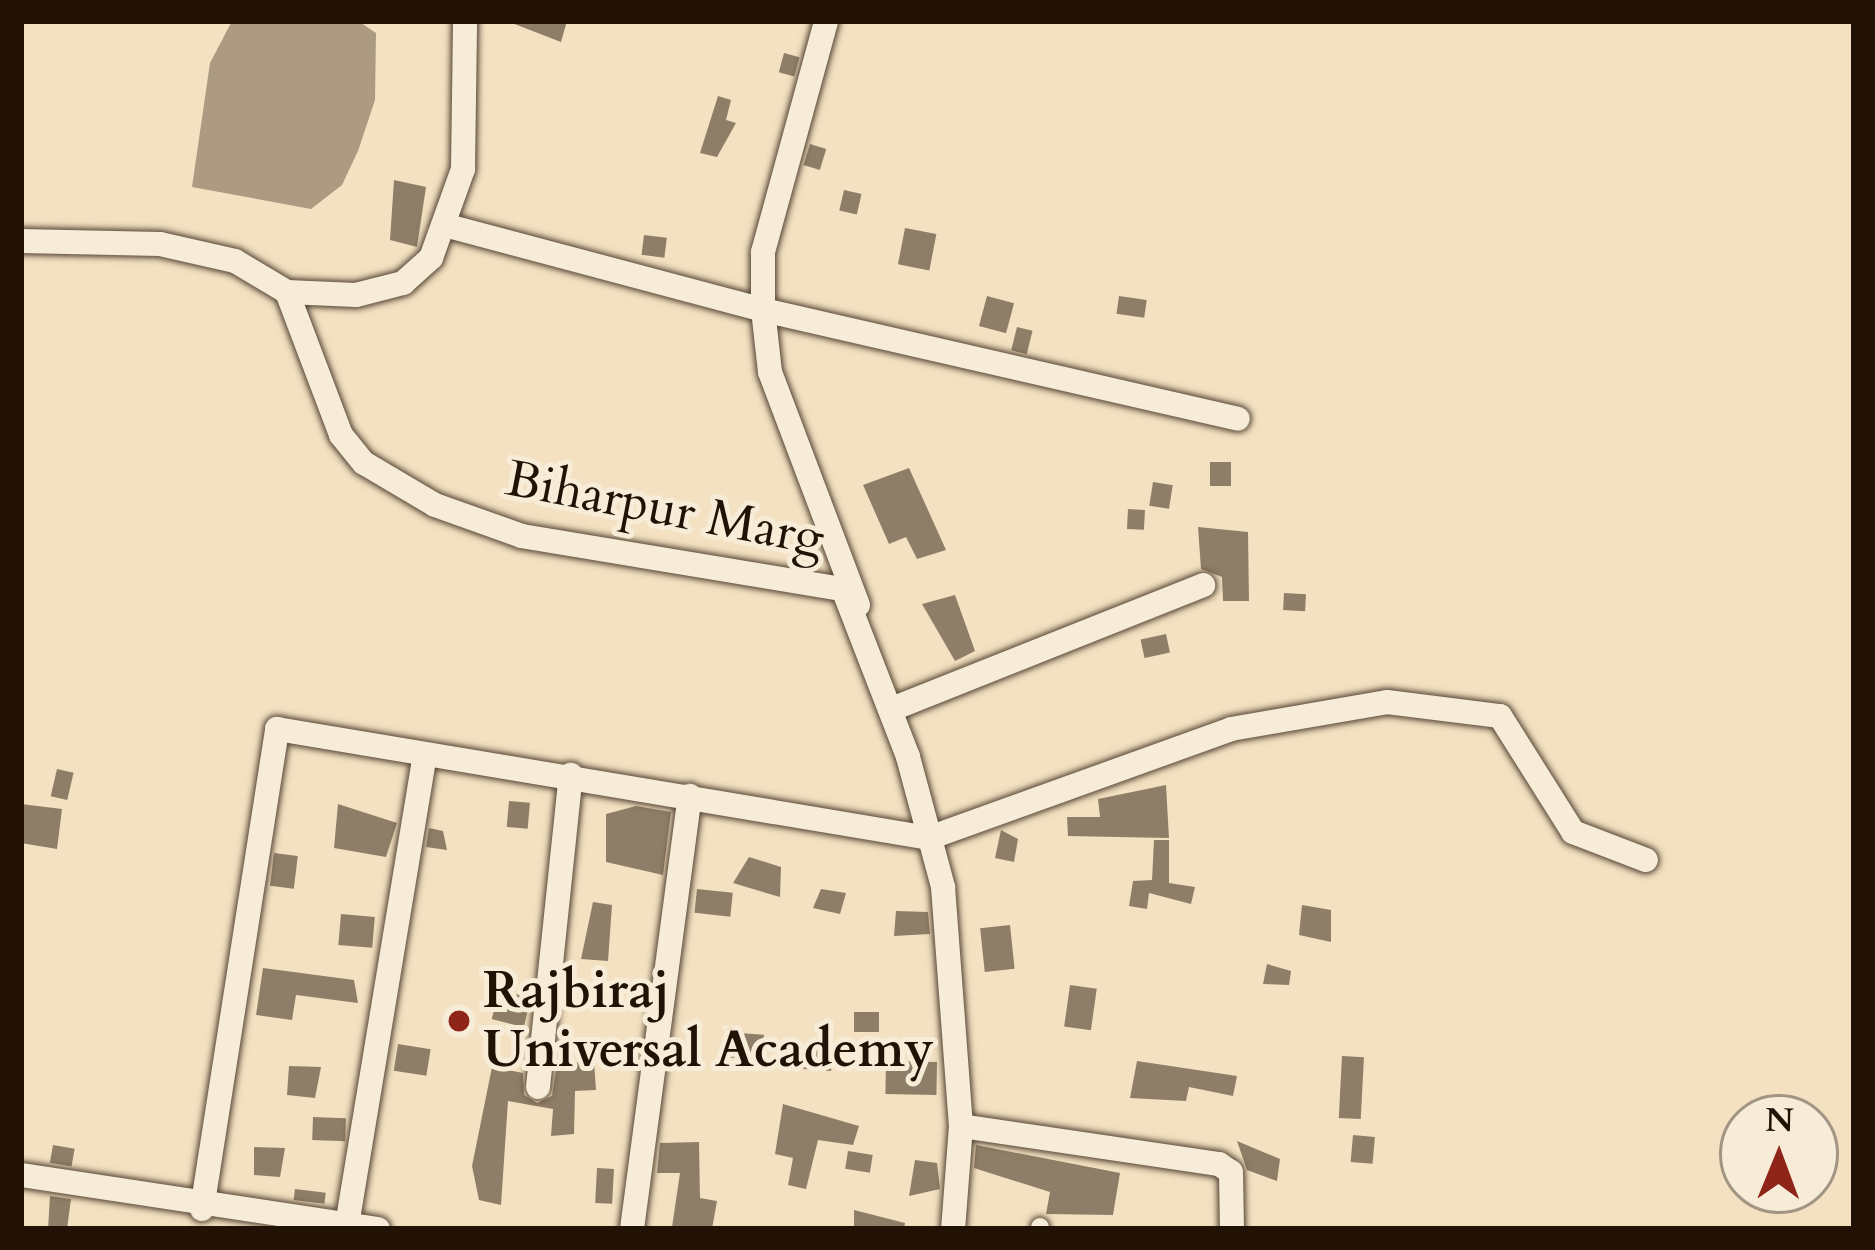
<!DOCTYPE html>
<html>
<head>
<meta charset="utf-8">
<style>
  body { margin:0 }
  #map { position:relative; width:1875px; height:1250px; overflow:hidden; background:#f3e1c1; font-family:Cardo,serif }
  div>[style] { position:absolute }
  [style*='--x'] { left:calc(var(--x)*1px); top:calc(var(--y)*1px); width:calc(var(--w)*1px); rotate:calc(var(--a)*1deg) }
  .water>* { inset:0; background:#ac9b81 }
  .building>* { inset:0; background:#8f7e67; transform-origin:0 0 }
  .roads { filter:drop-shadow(0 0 3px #564635) drop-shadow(0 0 3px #564635) }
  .pedestrian>* { height:18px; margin:-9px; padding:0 9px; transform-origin:9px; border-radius:9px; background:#f7ecd7 }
  .minor>* { height:24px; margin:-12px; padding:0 12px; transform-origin:12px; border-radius:12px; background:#f7ecd7 }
  .dots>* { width:33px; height:33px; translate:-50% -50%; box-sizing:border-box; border:6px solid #f7ecd7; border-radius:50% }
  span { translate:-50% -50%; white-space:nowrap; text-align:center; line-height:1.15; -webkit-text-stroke:10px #f7ecd7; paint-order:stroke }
  .street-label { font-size:51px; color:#221206 }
  .poi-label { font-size:51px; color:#221206; font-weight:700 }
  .left { translate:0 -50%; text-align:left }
  .frame { position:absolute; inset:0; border:24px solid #221206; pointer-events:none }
  .north { position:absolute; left:1719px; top:1094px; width:120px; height:120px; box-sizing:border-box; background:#f7ecd7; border:3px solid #a29583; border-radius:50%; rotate:1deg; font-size:33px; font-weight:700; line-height:48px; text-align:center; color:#221206 }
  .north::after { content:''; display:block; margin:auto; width:42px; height:54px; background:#8f2418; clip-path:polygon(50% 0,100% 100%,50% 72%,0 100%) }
</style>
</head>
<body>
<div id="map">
  <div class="water">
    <i style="clip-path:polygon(232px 21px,358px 21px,376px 33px,375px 100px,358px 151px,342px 185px,311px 209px,192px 187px,210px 63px)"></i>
  </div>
  <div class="building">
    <i style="clip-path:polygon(507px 21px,567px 21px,561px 42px)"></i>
    <i style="left:784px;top:53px;width:16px;height:20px;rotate:15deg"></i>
    <i style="clip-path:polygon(718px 96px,731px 100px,726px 120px,736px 123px,717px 157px,700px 153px)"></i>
    <i style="left:810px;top:144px;width:17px;height:22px;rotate:17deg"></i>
    <i style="clip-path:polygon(394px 180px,426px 187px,417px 247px,390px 240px)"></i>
    <i style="left:844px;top:190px;width:18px;height:21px;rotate:13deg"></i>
    <i style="left:905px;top:228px;width:32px;height:37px;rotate:11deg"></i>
    <i style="left:644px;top:235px;width:23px;height:20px;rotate:7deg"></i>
    <i style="left:987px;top:296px;width:28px;height:31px;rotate:15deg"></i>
    <i style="left:1119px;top:296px;width:28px;height:18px;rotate:8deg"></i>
    <i style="left:1017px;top:327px;width:16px;height:24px;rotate:14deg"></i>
    <i style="left:1210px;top:462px;width:21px;height:24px"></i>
    <i style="clip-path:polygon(909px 468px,946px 550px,917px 559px,906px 537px,889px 544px,863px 485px)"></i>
    <i style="left:1153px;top:482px;width:20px;height:24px;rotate:9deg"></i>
    <i style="left:1128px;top:509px;width:17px;height:20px;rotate:3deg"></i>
    <i style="clip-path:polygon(1198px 527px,1248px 532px,1249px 601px,1223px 601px,1222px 577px,1201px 569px)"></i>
    <i style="left:1284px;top:593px;width:22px;height:17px;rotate:3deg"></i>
    <i style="clip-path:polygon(955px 595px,975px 651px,955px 661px,922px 604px)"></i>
    <i style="left:1166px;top:634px;width:19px;height:26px;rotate:78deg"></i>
    <i style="left:57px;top:769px;width:17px;height:28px;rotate:13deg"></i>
    <i style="clip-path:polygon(1166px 785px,1169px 838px,1068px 836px,1067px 817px,1100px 817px,1098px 799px)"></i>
    <i style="left:509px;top:801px;width:21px;height:26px;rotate:5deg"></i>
    <i style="clip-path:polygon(21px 804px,62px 809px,57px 849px,21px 843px)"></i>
    <i style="clip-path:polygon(338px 804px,397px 823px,386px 857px,334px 848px)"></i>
    <i style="clip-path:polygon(636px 806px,671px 812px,663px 875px,606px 862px,606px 814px)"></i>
    <i style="clip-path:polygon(429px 828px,443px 831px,447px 850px,426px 847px)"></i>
    <i style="clip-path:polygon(1001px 830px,1018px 839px,1014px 862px,995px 858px)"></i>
    <i style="clip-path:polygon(1154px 840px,1169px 840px,1169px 883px,1195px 887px,1191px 904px,1149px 893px,1147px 909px,1129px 906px,1133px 881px,1152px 880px)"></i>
    <i style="left:274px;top:853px;width:24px;height:33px;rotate:7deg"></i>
    <i style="clip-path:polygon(749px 857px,781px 867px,780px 897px,733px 883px)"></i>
    <i style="left:697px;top:889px;width:36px;height:24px;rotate:6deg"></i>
    <i style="clip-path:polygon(821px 889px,846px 893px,840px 914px,813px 908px)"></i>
    <i style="clip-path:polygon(593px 902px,612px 905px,608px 961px,581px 959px)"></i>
    <i style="clip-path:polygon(1302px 905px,1331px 910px,1331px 942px,1299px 935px)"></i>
    <i style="clip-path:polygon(896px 911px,928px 912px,930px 934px,894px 936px)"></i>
    <i style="left:341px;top:914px;width:34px;height:31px;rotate:5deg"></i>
    <i style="left:1010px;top:925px;width:44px;height:30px;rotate:84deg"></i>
    <i style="clip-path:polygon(1267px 964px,1291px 971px,1289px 985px,1263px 984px)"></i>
    <i style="clip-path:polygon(263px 968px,354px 980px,358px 1003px,296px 995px,292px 1020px,256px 1015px)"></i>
    <i style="left:1070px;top:985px;width:27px;height:42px;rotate:8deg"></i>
    <i style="left:499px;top:990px;width:33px;height:30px;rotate:14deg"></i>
    <i style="left:854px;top:1012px;width:25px;height:20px"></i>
    <i style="left:725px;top:1032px;width:39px;height:25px;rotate:4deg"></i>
    <i style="left:398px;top:1044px;width:33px;height:27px;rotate:9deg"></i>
    <i style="clip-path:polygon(814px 1047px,833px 1048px,831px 1071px,791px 1068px)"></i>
    <i style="left:1342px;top:1056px;width:22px;height:62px;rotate:3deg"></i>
    <i style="clip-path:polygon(594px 1061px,596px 1090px,575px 1091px,574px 1134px,551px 1136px,553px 1109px,508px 1101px,501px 1205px,479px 1200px,472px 1166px,492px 1067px,523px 1073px,524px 1095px,537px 1103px,552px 1096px,557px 1064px)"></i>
    <i style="left:886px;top:1061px;width:51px;height:33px;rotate:1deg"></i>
    <i style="clip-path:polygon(1137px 1061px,1237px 1076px,1233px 1096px,1189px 1087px,1186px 1101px,1130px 1098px)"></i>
    <i style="clip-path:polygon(289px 1066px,321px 1067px,315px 1098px,287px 1095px)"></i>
    <i style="clip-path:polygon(783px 1104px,859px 1126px,853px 1145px,818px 1140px,806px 1189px,788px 1185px,793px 1158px,775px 1154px)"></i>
    <i style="left:313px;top:1117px;width:33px;height:23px;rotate:2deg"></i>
    <i style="left:1353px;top:1135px;width:22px;height:27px;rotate:5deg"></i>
    <i style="clip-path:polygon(1237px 1141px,1280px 1159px,1277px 1181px,1247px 1170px)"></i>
    <i style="clip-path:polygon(699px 1142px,700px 1198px,717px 1201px,712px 1229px,672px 1227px,680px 1173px,657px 1173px,660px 1143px)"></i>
    <i style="left:53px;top:1145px;width:22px;height:18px;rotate:10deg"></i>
    <i style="clip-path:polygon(976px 1145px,1120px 1173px,1113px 1215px,1046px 1214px,1050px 1192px,974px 1168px)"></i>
    <i style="clip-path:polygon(254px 1147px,285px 1148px,280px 1177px,254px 1175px)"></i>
    <i style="left:848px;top:1151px;width:25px;height:18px;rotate:9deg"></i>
    <i style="clip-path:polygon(915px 1160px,937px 1163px,940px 1189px,909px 1196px)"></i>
    <i style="left:597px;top:1168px;width:17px;height:35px;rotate:3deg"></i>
    <i style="left:295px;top:1189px;width:31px;height:11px;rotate:7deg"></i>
    <i style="clip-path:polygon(50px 1196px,71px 1199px,67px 1229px,48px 1229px)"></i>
    <i style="clip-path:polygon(854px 1210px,905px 1223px,904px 1229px,854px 1229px)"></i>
  </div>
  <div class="roads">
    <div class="pedestrian">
      <i style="--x:1040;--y:1229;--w:2;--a:-90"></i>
    </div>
    <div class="minor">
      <i style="--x:448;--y:226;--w:326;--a:14.9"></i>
      <i style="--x:763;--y:310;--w:58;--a:-90"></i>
      <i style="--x:763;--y:252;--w:239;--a:-74.7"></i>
      <i style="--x:21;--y:241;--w:139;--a:1.2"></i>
      <i style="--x:160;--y:244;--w:77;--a:12.8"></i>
      <i style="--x:235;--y:261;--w:61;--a:30.8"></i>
      <i style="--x:287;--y:292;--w:153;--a:69.3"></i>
      <i style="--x:341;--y:435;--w:36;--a:51"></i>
      <i style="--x:364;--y:463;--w:82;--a:30.6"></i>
      <i style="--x:435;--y:505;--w:92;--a:19.6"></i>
      <i style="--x:522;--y:536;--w:325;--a:9.4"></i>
      <i style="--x:843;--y:589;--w:180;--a:68.8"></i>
      <i style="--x:908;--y:757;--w:135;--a:74.9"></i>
      <i style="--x:943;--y:887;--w:240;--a:85.7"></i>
      <i style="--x:961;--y:1126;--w:103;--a:94.4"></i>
      <i style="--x:287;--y:292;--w:69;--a:2.5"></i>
      <i style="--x:356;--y:295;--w:49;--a:-14.3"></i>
      <i style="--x:403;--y:283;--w:38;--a:-42"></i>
      <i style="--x:431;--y:258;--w:95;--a:-70.2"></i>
      <i style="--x:463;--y:169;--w:148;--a:-89.2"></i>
      <i style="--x:858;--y:605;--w:249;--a:-110.7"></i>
      <i style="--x:770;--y:372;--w:62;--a:-96.4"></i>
      <i style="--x:763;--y:310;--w:487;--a:12.9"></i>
      <i style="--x:892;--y:709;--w:335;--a:-21.7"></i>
      <i style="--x:538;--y:1087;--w:314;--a:-84"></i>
      <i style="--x:961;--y:1126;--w:261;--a:8.4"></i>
      <i style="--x:1219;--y:1164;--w:14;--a:34"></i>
      <i style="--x:1231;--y:1172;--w:57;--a:89"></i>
      <i style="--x:21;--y:1175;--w:361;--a:8.6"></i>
      <i style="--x:202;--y:1209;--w:486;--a:-81.1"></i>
      <i style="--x:277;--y:729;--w:661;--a:9.49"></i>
      <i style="--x:929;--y:838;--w:321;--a:-19.8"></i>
      <i style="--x:1231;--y:729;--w:158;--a:-9.8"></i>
      <i style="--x:1387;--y:702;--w:114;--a:7.1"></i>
      <i style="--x:1500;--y:716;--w:137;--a:57.8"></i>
      <i style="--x:1573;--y:832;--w:78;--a:21"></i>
      <i style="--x:347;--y:1225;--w:473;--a:-80.6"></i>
      <i style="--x:632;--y:1229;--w:437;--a:-82.4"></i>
    </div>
  </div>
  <div class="dots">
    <i style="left:459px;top:1021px;background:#8f2418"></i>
  </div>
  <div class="street-label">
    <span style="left:665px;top:509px;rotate:11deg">Biharpur Marg</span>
  </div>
  <div class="poi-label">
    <span class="left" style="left:483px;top:1021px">Rajbiraj<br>Universal Academy</span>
  </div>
  <div class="frame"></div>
  <div class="north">N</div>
</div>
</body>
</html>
